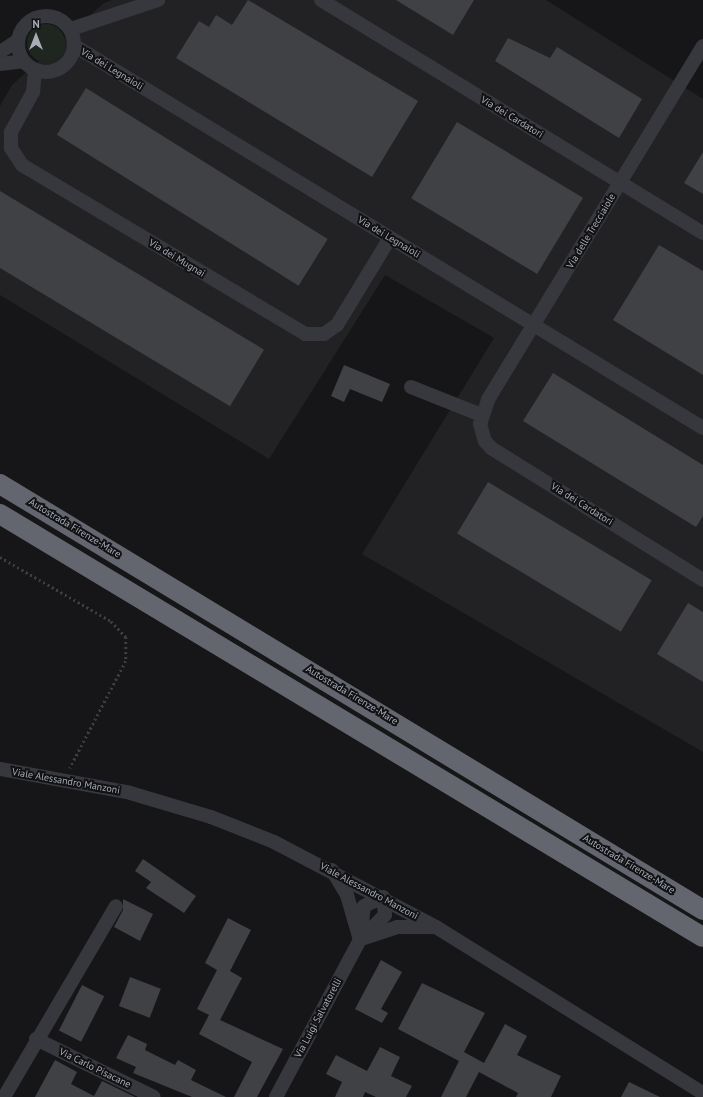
<!DOCTYPE html>
<html>
<head>
<meta charset="utf-8">
<style>
  body { margin:0 }
  #map { position:relative; width:703px; height:1097px; overflow:hidden; background:#161618; font-family:"PT Sans",sans-serif }
  div>[style] { position:absolute }
  [style*='--x'] { left:calc(var(--x)*1px); top:calc(var(--y)*1px); width:calc(var(--w)*1px); rotate:calc(var(--a)*1deg) }
  .built>* { inset:0; background:#222225 }
  .green>* { inset:0; background:#1e261f }
  .round { border-radius:50% }
  .building>* { inset:0; background:#404145; transform-origin:0 0 }
  .path>* { height:2.5px; margin-top:-1.25px; transform-origin:0; background:repeating-linear-gradient(90deg,#3d3f44 0 2px,transparent 0 5px) }
  .minor>* { height:14px; margin:-7px; padding:0 7px; transform-origin:7px; border-radius:7px; background:#37383d }
  .minor>.ring { margin:-7px; padding:0; box-sizing:content-box; background:none; border:14px solid #37383d; border-radius:50% }
  .highway>* { height:20px; margin:-10px; padding:0 10px; transform-origin:10px; border-radius:10px; background:#63666e }
  span { translate:-50% -50%; white-space:nowrap; text-align:center; line-height:1.15; -webkit-text-stroke:4px #111113; paint-order:stroke }
  .street-label { font-size:10px; color:#a8adb8 }
  .north { position:absolute; left:16px; top:16px; width:40px; height:40px; -webkit-text-stroke:3px #111113; paint-order:stroke; rotate:0deg; font-size:11px; font-weight:700; line-height:16px; text-align:center; color:#a8adb8 }
  .north::after { content:''; display:block; margin:auto; width:14px; height:18px; background:#a8adb8; clip-path:polygon(50% 0,100% 100%,50% 72%,0 100%) }
</style>
</head>
<body>
<div id="map">
  <div class="built">
    <i style="clip-path:polygon(112px 0,546px 0,703px 99px,703px 752px,362px 554px,494px 338px,385px 275px,269px 459px,0 295px,0 106px,12px 85px,104px 3px)"></i>
  </div>
  <div class="green">
    <i class="round" style="left:27px;top:24px;width:38px;height:38px"></i>
  </div>
  <div class="building">
    <i style="clip-path:polygon(248px 0,418px 101px,372px 177px,176px 58px,199px 21px,209px 27px,216px 15px,232px 25px)"></i>
    <i style="clip-path:polygon(396px 0,474px 0,453px 35px)"></i>
    <i style="clip-path:polygon(508px 38px,550px 58px,557px 47px,642px 99px,619px 138px,495px 61px)"></i>
    <i style="left:86px;top:88px;width:285px;height:55px;rotate:32deg"></i>
    <i style="left:457px;top:122px;width:147px;height:89px;rotate:31deg"></i>
    <i style="clip-path:polygon(703px 152px,703px 194px,684px 183px)"></i>
    <i style="left:0;top:191px;width:308px;height:66px;rotate:31deg"></i>
    <i style="clip-path:polygon(659px 245px,703px 271px,703px 375px,613px 320px)"></i>
    <i style="clip-path:polygon(344px 365px,390px 384px,382px 402px,350px 389px,344px 402px,331px 396px)"></i>
    <i style="clip-path:polygon(553px 373px,703px 465px,703px 516px,696px 527px,523px 421px)"></i>
    <i style="left:488px;top:482px;width:191px;height:60px;rotate:31deg"></i>
    <i style="clip-path:polygon(688px 603px,703px 612px,703px 682px,657px 654px)"></i>
    <i style="clip-path:polygon(143px 859px,196px 896px,184px 913px,146px 888px,151px 882px,135px 871px)"></i>
    <i style="clip-path:polygon(123px 899px,153px 914px,140px 941px,114px 927px,123px 910px)"></i>
    <i style="clip-path:polygon(228px 918px,251px 930px,230px 971px,242px 978px,220px 1020px,283px 1049px,257px 1097px,234px 1097px,252px 1062px,199px 1034px,209px 1015px,197px 1009px,217px 970px,205px 963px)"></i>
    <i style="clip-path:polygon(381px 960px,402px 972px,381px 1009px,388px 1013px,382px 1023px,355px 1009px)"></i>
    <i style="left:130px;top:977px;width:33px;height:31px;rotate:21deg"></i>
    <i style="clip-path:polygon(422px 983px,485px 1013px,464px 1052px,484px 1063px,505px 1024px,527px 1036px,517px 1055px,561px 1076px,551px 1097px,516px 1097px,518px 1093px,479px 1072px,466px 1097px,441px 1097px,459px 1061px,398px 1029px)"></i>
    <i style="left:82px;top:985px;width:25px;height:51px;rotate:27deg"></i>
    <i style="clip-path:polygon(128px 1035px,147px 1044px,145px 1050px,175px 1065px,178px 1060px,196px 1070px,191px 1080px,226px 1097px,192px 1097px,133px 1073px,136px 1067px,116px 1058px)"></i>
    <i style="clip-path:polygon(380px 1047px,400px 1057px,391px 1076px,412px 1086px,406px 1097px,376px 1097px,365px 1092px,363px 1097px,335px 1097px,342px 1082px,326px 1074px,336px 1055px,367px 1071px)"></i>
    <i style="clip-path:polygon(55px 1060px,77px 1072px,71px 1084px,94px 1096px,102px 1081px,135px 1097px,35px 1097px)"></i>
    <i style="clip-path:polygon(629px 1082px,660px 1097px,621px 1097px)"></i>
  </div>
  <div class="path">
    <i style="--x:0;--y:557;--w:128;--a:30"></i>
    <i style="--x:111;--y:621;--w:22;--a:47"></i>
    <i style="--x:126;--y:637;--w:24;--a:90"></i>
    <i style="--x:126;--y:661;--w:121;--a:117.6"></i>
  </div>
  <div class="minor">
    <i style="--x:321;--y:0;--w:447;--a:31.4"></i>
    <i class="ring" style="left:18px;top:16px;width:42px;height:42px"></i>
    <i style="--x:71;--y:29;--w:92;--a:-18.4"></i>
    <i style="--x:75;--y:46;--w:735;--a:31.31"></i>
    <i style="--x:703;--y:46;--w:414;--a:121.3"></i>
    <i style="--x:488;--y:400;--w:25;--a:108"></i>
    <i style="--x:480;--y:424;--w:18;--a:74"></i>
    <i style="--x:485;--y:441;--w:9;--a:49"></i>
    <i style="--x:491;--y:448;--w:250;--a:31.9"></i>
    <i style="--x:0;--y:52;--w:20;--a:-33"></i>
    <i style="--x:0;--y:64;--w:23;--a:-7"></i>
    <i style="--x:35;--y:70;--w:22;--a:95"></i>
    <i style="--x:33;--y:92;--w:46;--a:118.8"></i>
    <i style="--x:11;--y:132;--w:16;--a:90"></i>
    <i style="--x:11;--y:148;--w:20;--a:57"></i>
    <i style="--x:22;--y:165;--w:330;--a:30.8"></i>
    <i style="--x:305;--y:334;--w:19;--a:0"></i>
    <i style="--x:324;--y:334;--w:16;--a:-35"></i>
    <i style="--x:337;--y:325;--w:102;--a:-58.7"></i>
    <i style="--x:411;--y:387;--w:75;--a:21.8"></i>
    <i style="--x:0;--y:769;--w:129;--a:10.3"></i>
    <i style="--x:127;--y:792;--w:88;--a:16.6"></i>
    <i style="--x:211;--y:817;--w:68;--a:21.6"></i>
    <i style="--x:274;--y:842;--w:183;--a:27.7"></i>
    <i style="--x:436;--y:927;--w:314;--a:31.9"></i>
    <i style="--x:332;--y:870;--w:29;--a:59"></i>
    <i style="--x:347;--y:895;--w:47;--a:73.9"></i>
    <i style="--x:361;--y:933;--w:27;--a:-84"></i>
    <i style="--x:364;--y:906;--w:21;--a:-25"></i>
    <i style="--x:364;--y:938;--w:35;--a:-18"></i>
    <i style="--x:397;--y:927;--w:37;--a:0"></i>
    <i style="--x:36;--y:1039;--w:131;--a:26.2"></i>
    <i style="--x:4;--y:1097;--w:221;--a:-59.6"></i>
    <i style="--x:276;--y:1097;--w:178;--a:-61.9"></i>
    <i style="--x:360;--y:940;--w:35;--a:-45"></i>
    <i style="--x:385;--y:915;--w:18;--a:-96"></i>
  </div>
  <div class="highway">
    <i style="--x:0;--y:484;--w:822;--a:31.21"></i>
    <i style="--x:0;--y:514;--w:820;--a:31.04"></i>
  </div>
  <div class="street-label">
    <span style="left:112px;top:69px;rotate:31deg">Via dei Legnaioli</span>
    <span style="left:512px;top:117px;rotate:31deg">Via dei Cardatori</span>
    <span style="left:591px;top:231px;rotate:-59deg">Via delle Trecciaiole</span>
    <span style="left:389px;top:237px;rotate:31deg">Via dei Legnaioli</span>
    <span style="left:177px;top:258px;rotate:31deg">Via dei Mugnai</span>
    <span style="left:582px;top:504px;rotate:32deg">Via dei Cardatori</span>
    <span style="left:75px;top:528px;rotate:31deg">Autostrada Firenze-Mare</span>
    <span style="left:352px;top:695px;rotate:31deg">Autostrada Firenze-Mare</span>
    <span style="left:66px;top:781px;rotate:10deg">Viale Alessandro Manzoni</span>
    <span style="left:629px;top:864px;rotate:31deg">Autostrada Firenze-Mare</span>
    <span style="left:369px;top:891px;rotate:28deg">Viale Alessandro Manzoni</span>
    <span style="left:318px;top:1018px;rotate:-62deg">Via Luigi Salvatorelli</span>
    <span style="left:95px;top:1068px;rotate:26deg">Via Carlo Pisacane</span>
  </div>
  <div class="north">N</div>
</div>
</body>
</html>
